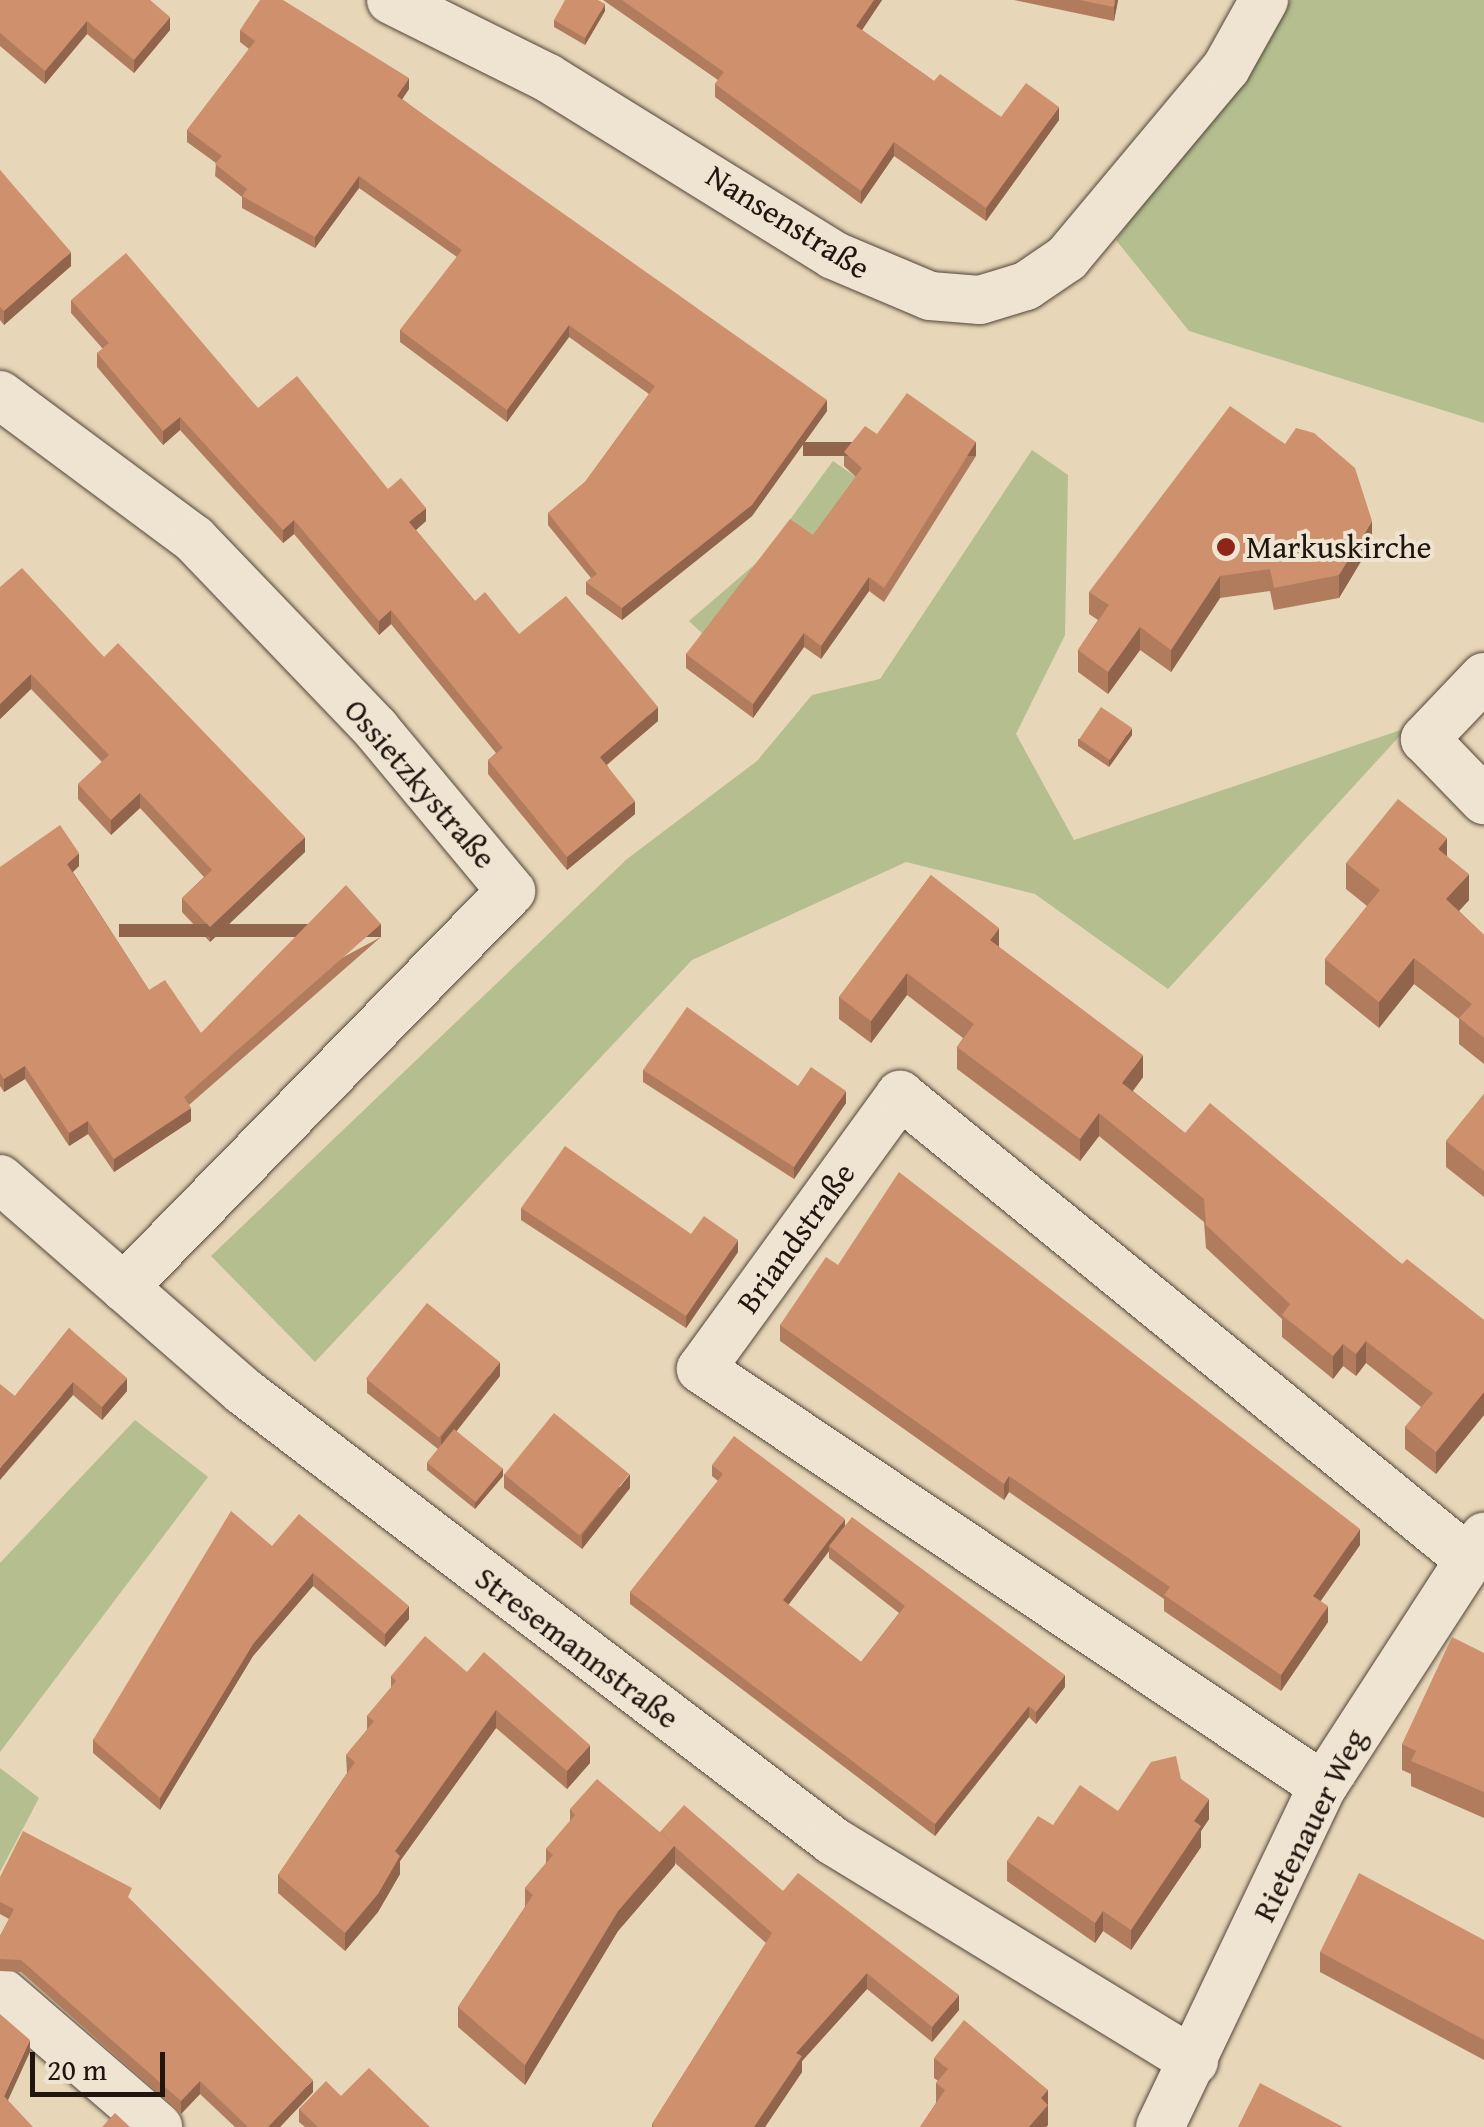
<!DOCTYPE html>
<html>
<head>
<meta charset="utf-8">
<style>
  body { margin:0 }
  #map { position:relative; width:1484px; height:2127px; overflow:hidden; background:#e7d6b8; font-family:"Gentium Book Plus",serif }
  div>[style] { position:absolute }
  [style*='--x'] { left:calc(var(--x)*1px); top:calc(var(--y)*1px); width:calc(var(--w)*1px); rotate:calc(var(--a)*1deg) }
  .green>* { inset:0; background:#b4be8f }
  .roads { filter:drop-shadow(0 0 2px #524539) drop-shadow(0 0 2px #524539) }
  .street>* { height:48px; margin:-24px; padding:0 24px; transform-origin:24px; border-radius:24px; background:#efe4d1 }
  .wall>* { inset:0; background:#b17c5e }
  .shaded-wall>* { inset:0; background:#90654c; transform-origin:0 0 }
  .building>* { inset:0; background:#ce906d; transform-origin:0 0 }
  .dots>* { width:28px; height:28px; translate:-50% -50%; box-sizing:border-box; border:5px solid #efe4d1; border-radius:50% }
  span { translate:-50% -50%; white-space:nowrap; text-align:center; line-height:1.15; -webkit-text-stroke:8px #efe4d1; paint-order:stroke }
  .street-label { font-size:32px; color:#20150f }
  .poi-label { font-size:32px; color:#20150f }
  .left { translate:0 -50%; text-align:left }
  .scale { position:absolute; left:30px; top:2052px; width:135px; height:45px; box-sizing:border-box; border:5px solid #20150f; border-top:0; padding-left:12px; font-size:30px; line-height:35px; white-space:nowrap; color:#20150f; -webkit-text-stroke:8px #efe4d1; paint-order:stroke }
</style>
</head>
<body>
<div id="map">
  <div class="green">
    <i style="clip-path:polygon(1291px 0,1484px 0,1484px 423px,1189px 331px,1116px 240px)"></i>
    <i style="clip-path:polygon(1032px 450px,1068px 475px,1065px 635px,1016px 734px,1074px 840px,1407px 728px,1168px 989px,1035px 894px,906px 862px,692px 960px,315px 1362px,211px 1256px,627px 859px,757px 761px,812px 695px,880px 679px)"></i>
    <i style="clip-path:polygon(833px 461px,856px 477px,813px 549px,706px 637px,689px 621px,761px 559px)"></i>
    <i style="clip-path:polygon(135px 1420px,208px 1477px,0 1752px,0 1563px)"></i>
    <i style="clip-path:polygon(0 1768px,39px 1798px,0 1872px)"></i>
  </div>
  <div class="roads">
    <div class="street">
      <i style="--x:391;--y:0;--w:175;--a:26.4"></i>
      <i style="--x:548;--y:78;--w:335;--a:31.8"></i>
      <i style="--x:833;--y:255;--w:105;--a:22.9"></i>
      <i style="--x:930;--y:296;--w:50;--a:4.6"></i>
      <i style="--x:980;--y:300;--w:48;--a:-16.9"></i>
      <i style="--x:1026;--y:286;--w:50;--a:-34.3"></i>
      <i style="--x:1067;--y:258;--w:248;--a:-50.1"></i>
      <i style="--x:1226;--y:68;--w:78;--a:-60.8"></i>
      <i style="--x:0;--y:395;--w:242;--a:36.6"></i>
      <i style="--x:194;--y:539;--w:263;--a:46.2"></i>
      <i style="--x:376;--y:729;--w:211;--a:50.2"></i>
      <i style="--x:511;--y:891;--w:554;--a:134.34"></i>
      <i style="--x:1484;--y:677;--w:86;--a:133.6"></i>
      <i style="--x:1425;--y:739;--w:85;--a:46"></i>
      <i style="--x:0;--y:1179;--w:322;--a:41.1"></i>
      <i style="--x:243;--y:1391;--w:742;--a:37.33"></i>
      <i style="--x:833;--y:1841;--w:423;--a:31.4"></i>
      <i style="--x:1323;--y:1786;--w:749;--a:-146.16"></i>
      <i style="--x:701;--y:1369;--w:339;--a:-54"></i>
      <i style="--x:900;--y:1095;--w:732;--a:39.23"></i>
      <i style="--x:3;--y:1993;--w:205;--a:40.8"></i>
      <i style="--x:1160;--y:2127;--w:378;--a:-64.5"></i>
      <i style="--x:1323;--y:1786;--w:297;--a:-57.1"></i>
    </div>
  </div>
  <div class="wall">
    <i style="clip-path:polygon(0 0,170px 30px,134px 73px,87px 34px,45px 84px,0 46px)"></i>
    <i style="clip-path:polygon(603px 0,882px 0,862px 30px,934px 81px,1001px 117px,1059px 120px,986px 221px,894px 156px,861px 204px,715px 97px,715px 84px,718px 80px)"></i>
    <i style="clip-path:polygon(1014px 0,1118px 0,1114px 21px)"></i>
    <i style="clip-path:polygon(605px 11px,585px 45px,554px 27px,554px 20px)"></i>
    <i style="clip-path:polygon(240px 30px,409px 89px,402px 99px,827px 411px,752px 516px,622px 620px,586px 594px,586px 582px,591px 578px,548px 525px,548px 513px,585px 482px,649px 394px,569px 337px,507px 422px,400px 342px,400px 330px,457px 257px,359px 188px,315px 248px,242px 208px,242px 197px,215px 176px,216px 163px,187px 142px,187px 130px,249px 49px,240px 42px)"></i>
    <i style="clip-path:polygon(0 170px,71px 266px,4px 325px,0 320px)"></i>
    <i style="clip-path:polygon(71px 300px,258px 408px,388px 489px,426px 521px,416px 530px,475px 601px,519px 634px,658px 721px,607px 765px,635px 814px,567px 870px,488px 774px,488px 760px,496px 753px,391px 624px,379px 635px,294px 534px,283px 543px,180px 430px,163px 445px,97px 367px,97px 353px,103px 349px,71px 313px)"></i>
    <i style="clip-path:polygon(877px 434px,976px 456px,884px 602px,869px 591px,821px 659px,804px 647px,753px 718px,686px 668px,686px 654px,813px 535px,856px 477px,844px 466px,844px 452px)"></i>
    <i style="clip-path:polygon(1372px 543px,1339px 598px,1274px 610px,1270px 591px,1220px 598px,1171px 672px,1140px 650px,1108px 694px,1078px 672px,1078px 650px,1098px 620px,1089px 614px,1089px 592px)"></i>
    <i style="clip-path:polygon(0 587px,104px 657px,305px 852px,210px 942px,182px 912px,182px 898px,204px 877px,140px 808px,111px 835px,78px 799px,78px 784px,102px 762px,31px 689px,0 719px)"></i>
    <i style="clip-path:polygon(1132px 735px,1109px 767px,1078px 746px,1078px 739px)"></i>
    <i style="clip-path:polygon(1447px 856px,1469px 900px,1459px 911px,1484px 935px,1484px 1064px,1459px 1044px,1459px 1019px,1414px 984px,1379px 1028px,1325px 984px,1325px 959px,1367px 906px,1346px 889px,1346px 863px)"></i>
    <i style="clip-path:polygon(79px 866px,73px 872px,149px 990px,201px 1033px,381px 937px,189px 1105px,191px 1121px,114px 1172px,88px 1134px,69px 1146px,25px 1079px,4px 1092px,0 1086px,0 867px)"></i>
    <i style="clip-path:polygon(931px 875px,999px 947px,1143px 1077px,1133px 1091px,1185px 1133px,1402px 1264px,1484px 1320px,1484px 1415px,1436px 1474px,1405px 1449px,1405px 1427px,1421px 1407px,1366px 1363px,1356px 1376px,1343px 1366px,1333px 1379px,1282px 1337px,1282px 1319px,1206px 1248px,1204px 1222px,1099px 1136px,1080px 1161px,957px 1069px,957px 1047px,963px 1038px,907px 995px,871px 1043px,839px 1019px,839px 997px)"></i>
    <i style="clip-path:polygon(643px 1070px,798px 1086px,846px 1103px,794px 1179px,643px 1082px)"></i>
    <i style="clip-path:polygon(1484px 1094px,1484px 1197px,1446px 1167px,1446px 1141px)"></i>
    <i style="clip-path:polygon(521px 1208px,691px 1234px,738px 1252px,686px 1328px,521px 1220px)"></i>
    <i style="clip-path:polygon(838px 1265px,1360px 1545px,1320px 1601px,1328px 1622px,1281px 1691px,1164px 1611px,1164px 1599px,1009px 1492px,1004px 1500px,780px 1341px,780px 1325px)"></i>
    <i style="clip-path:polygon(69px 1328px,127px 1391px,102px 1420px,73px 1395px,15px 1396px)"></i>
    <i style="clip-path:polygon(500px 1376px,456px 1431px,503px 1476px,475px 1509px,427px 1470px,427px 1463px,438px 1449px,367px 1393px,367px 1379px)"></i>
    <i style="clip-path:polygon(evenodd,712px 1465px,845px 1526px,1065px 1687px,1036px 1724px,1029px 1717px,935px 1836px,630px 1604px,630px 1592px,718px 1481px,712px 1476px,712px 1465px,829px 1551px,829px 1558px,899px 1613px,861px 1662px,788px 1605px,829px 1551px)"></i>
    <i style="clip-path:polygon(504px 1474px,630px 1488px,582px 1549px,504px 1488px)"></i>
    <i style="clip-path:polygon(272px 1546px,409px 1619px,385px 1647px,313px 1586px,253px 1656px,160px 1810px,93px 1753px,93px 1740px)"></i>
    <i style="clip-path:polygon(1484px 1653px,1484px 1818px,1411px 1786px,1411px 1774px,1402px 1770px,1402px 1744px)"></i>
    <i style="clip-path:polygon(467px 1672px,590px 1763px,567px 1789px,496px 1728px,400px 1861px,400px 1874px,378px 1912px,345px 1951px,278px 1893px,278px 1875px,347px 1773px,346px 1755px,367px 1730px,367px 1716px,391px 1688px,391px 1676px)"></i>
    <i style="clip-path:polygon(1181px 1779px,1209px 1819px,1201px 1831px,1201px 1847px,1131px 1950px,1103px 1931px,1095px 1943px,1007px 1881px,1007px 1861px,1053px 1825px,1118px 1811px)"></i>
    <i style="clip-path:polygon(570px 1809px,660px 1832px,783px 1891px,959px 2010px,932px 2042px,867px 1989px,802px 2061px,802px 2072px,765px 2127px,652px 2127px,652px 2124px,766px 1943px,675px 1863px,675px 1865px,618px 1931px,525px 2085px,458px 2027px,458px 2007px,525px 1907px,525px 1888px,546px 1863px,546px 1849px,570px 1821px)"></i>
    <i style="clip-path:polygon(0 1877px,132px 1901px,313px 2092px,280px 2127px,235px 2127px,200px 2094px,181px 2114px,21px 1972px,0 1971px,0 1936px,9px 1919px,0 1914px)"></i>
    <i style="clip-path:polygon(1484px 1940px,1484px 2060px,1320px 1972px,1320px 1952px)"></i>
    <i style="clip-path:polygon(934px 2058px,1048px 2090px,1048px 2125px,1046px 2127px,920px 2127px,936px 2103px,936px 2083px,938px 2081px,934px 2078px)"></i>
    <i style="clip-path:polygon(341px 2096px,430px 2127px,305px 2127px,299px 2122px,299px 2109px)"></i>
  </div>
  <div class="shaded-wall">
    <i style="clip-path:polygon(874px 0,882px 0,856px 39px,856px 26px)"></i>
    <i style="clip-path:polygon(1115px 0,1118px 0,1114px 21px,1114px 7px)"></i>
    <i style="clip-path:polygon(605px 4px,605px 11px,585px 45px,585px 38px)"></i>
    <i style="clip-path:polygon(170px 17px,170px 30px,134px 73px,134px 60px)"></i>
    <i style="clip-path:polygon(87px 21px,87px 34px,45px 84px,45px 71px)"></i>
    <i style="clip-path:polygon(409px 78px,409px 89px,397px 107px,397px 96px)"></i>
    <i style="clip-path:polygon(1059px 107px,1059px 120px,986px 221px,986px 208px)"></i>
    <i style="clip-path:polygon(894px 142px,894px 156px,861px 204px,861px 191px)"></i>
    <i style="clip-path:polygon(359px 176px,359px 188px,315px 248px,315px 237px)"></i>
    <i style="clip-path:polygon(71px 252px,71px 266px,4px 325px,4px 311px)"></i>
    <i style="clip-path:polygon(569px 325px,569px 337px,507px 422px,507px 410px)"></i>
    <i style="clip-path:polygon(827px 400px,827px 411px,752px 516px,622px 620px,622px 608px)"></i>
    <i style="clip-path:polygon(180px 417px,180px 430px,163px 445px,163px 431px)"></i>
    <i style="left:976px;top:442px;width:14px;height:173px;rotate:90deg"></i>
    <i style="clip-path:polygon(426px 508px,426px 521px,409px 536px,409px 522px)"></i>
    <i style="clip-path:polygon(294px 520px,294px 534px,283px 543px,283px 530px)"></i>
    <i style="clip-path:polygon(1372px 521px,1372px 543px,1339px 598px,1339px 575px)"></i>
    <i style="clip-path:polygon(1220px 576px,1220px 598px,1171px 672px,1171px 650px)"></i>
    <i style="clip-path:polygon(869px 577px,869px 591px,821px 659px,821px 646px)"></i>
    <i style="clip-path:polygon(391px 610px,391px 624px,379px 635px,379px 621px)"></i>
    <i style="clip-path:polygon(1140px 627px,1140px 650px,1108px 694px,1108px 672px)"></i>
    <i style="clip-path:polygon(804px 633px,804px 647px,753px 718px,753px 704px)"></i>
    <i style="clip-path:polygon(31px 674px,31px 689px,0 719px,0 704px)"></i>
    <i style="clip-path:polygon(658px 707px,658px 721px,600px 770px,600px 757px)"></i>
    <i style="clip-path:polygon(1132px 728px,1132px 735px,1109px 767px,1109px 760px)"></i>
    <i style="clip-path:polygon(140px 793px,140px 808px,111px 835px,111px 820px)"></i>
    <i style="clip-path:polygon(635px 801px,635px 814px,567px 870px,567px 857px)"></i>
    <i style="clip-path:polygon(305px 837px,305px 852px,210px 942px,210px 927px)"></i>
    <i style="clip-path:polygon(1447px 838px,1447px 864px,1438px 849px)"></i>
    <i style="clip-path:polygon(79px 853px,79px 866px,67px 877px,67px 864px)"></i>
    <i style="clip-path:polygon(1469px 874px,1469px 900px,1446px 925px,1446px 899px)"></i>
    <i style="left:381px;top:924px;width:13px;height:262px;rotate:90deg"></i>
    <i style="clip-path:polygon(999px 928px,999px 950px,990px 940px)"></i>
    <i style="clip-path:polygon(1414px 958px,1414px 984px,1379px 1028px,1379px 1002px)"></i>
    <i style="clip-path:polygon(907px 973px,907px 995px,871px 1043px,871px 1021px)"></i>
    <i style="clip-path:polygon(1143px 1055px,1143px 1077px,1122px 1105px,1122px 1083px)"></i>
    <i style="clip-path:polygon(25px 1066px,25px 1079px,4px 1092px,4px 1079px)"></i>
    <i style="clip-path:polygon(846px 1091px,846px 1103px,794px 1179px,794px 1167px)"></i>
    <i style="clip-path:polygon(191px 1108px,191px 1121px,114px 1172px,114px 1159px)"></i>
    <i style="clip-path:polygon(1099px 1113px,1099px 1136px,1080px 1161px,1080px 1139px)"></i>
    <i style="clip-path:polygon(88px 1121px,88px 1134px,69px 1146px,69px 1133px)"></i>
    <i style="clip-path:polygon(738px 1240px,738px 1252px,686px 1328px,686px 1316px)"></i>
    <i style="clip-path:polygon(1366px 1341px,1366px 1363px,1356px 1376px,1356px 1354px)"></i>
    <i style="clip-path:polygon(1343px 1344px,1343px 1366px,1333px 1379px,1333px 1356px)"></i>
    <i style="clip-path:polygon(500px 1362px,500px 1376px,441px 1451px,441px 1437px)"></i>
    <i style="clip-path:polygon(127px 1378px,127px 1391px,102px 1420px,102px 1407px)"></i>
    <i style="clip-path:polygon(73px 1382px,73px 1395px,0 1480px,0 1468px)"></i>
    <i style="clip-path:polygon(1484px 1392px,1484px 1415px,1436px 1474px,1436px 1452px)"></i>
    <i style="clip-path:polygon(503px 1468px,503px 1476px,475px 1509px,475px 1502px)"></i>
    <i style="clip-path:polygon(630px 1474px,630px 1488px,582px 1549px,582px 1535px)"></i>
    <i style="clip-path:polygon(1009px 1476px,1009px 1492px,1004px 1500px,1004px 1484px)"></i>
    <i style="clip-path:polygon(845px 1519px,845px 1531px,829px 1546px,829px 1551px,783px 1612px,783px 1600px)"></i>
    <i style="clip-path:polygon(1360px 1529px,1360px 1545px,1313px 1612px,1313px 1596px)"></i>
    <i style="clip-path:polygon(313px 1573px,313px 1586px,253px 1656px,160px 1810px,160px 1798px,253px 1644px)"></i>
    <i style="clip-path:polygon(409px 1606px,409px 1619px,385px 1647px,385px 1634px)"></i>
    <i style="clip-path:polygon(1328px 1606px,1328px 1622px,1281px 1691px,1281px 1675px)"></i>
    <i style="clip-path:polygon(1065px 1675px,1065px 1687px,1036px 1724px,1036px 1712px)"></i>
    <i style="clip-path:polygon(1029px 1706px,1029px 1717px,935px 1836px,935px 1824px)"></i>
    <i style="clip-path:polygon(496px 1710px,496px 1728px,400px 1861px,400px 1874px,378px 1912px,345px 1951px,345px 1933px,395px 1851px)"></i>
    <i style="clip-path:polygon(590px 1745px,590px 1763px,567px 1789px,567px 1771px)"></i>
    <i style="clip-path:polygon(1209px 1799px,1209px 1819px,1201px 1831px,1201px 1847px,1131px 1950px,1131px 1930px,1194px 1821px)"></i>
    <i style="clip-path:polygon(675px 1845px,675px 1865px,618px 1931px,525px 2085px,525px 2065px,618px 1911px)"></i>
    <i style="clip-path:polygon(1103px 1911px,1103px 1931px,1095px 1943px,1095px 1923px)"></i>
    <i style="clip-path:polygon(867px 1973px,867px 1989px,802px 2061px,802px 2072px,765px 2127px,754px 2127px,796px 2053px)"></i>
    <i style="clip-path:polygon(959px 1995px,959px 2010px,932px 2042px,932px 2027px)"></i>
    <i style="clip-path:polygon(30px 2040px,30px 2052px,4px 2109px,4px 2096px)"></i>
    <i style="clip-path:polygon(313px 2080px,313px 2092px,280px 2127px,268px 2127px)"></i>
    <i style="clip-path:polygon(200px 2081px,200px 2094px,181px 2114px,181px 2101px)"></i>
    <i style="clip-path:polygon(1048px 2090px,1048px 2125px,1046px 2127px,1029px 2127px,1041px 2098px)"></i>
  </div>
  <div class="building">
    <i style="clip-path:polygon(0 0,150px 0,170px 17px,134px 60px,87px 21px,45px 71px,0 33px)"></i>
    <i style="clip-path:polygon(260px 0,283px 0,409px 78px,397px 96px,827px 400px,752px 505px,622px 608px,586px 582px,597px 574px,548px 513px,585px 482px,655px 386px,569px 325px,507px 410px,400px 330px,462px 250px,359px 176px,315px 237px,242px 196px,247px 189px,215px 164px,222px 156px,187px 130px,255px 41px,240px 30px)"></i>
    <i style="clip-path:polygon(565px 0,598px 0,605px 4px,585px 38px,554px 20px)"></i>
    <i style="clip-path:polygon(622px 0,874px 0,856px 26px,934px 81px,940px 74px,1001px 117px,1026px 83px,1059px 107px,986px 208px,894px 142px,861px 191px,715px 84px,724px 72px)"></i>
    <i style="clip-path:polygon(1079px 0,1115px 0,1114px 7px)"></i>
    <i style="clip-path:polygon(0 170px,71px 252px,4px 311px,0 307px)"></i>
    <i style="clip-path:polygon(126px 253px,258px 408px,297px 376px,388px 489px,401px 478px,426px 508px,409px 522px,475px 601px,485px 592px,519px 634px,566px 596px,658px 707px,600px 757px,635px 801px,567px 857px,488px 760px,503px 748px,391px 610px,379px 621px,294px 520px,283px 530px,180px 417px,163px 431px,97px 353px,109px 343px,71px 300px)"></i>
    <i style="clip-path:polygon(907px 393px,976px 442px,884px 588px,869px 577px,821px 646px,804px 633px,753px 704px,686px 654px,790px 519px,813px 535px,862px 468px,844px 452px,865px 426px,877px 434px)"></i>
    <i style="clip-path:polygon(1230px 406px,1285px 444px,1296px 428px,1314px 433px,1355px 468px,1372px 521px,1339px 575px,1274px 588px,1270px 569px,1220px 576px,1171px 650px,1140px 627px,1108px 672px,1078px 650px,1109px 605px,1089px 592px)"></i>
    <i style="clip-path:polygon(22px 568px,104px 657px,118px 643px,305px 837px,210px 927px,182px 898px,212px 870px,140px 793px,111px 820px,78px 784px,109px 755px,31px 674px,0 704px,0 587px)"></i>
    <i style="left:1101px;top:707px;width:37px;height:39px;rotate:34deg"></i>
    <i style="clip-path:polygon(1398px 799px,1447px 838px,1438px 849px,1469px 874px,1446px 899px,1484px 935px,1484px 1038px,1459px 1018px,1472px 1004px,1414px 958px,1379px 1002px,1325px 959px,1380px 890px,1346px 863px)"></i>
    <i style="clip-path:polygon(60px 825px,79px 853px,67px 864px,149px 990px,165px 980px,201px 1033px,346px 885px,381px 924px,184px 1097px,191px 1108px,114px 1159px,88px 1121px,69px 1133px,25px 1066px,4px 1079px,0 1073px,0 867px)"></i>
    <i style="clip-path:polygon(931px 875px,999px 928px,990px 940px,1143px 1055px,1122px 1083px,1185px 1133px,1210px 1103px,1402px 1264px,1407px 1259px,1484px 1320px,1484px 1392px,1436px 1452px,1405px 1427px,1433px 1393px,1366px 1341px,1356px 1354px,1343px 1344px,1333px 1356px,1282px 1315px,1290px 1304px,1206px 1225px,1204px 1199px,1099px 1113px,1080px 1139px,957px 1047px,974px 1024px,907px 973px,871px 1021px,839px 997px)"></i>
    <i style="clip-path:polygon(687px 1007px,798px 1086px,811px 1067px,846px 1091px,794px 1167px,643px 1070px)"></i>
    <i style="clip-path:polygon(1484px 1094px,1484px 1171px,1446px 1141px)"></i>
    <i style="clip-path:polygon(565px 1146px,691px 1234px,704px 1216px,738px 1240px,686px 1316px,521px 1208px)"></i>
    <i style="clip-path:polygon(899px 1172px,1360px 1529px,1313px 1596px,1328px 1606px,1281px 1675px,1164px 1595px,1170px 1587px,1009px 1476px,1004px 1484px,780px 1325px,826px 1257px,838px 1265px)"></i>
    <i style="left:427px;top:1303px;width:94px;height:97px;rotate:39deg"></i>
    <i style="clip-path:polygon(69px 1328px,127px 1378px,102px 1407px,73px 1382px,0 1468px,0 1384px,15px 1396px)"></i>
    <i style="left:554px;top:1413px;width:97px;height:79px;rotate:39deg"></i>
    <i style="left:454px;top:1429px;width:63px;height:43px;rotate:39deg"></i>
    <i style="clip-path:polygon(734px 1436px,845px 1519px,783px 1600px,861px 1662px,905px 1606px,829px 1546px,852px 1517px,1065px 1675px,1036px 1712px,1029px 1706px,935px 1824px,630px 1592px,723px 1474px,712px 1465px)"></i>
    <i style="clip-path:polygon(231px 1511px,272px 1546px,299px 1514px,409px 1606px,385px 1634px,313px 1573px,253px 1644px,160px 1798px,93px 1740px)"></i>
    <i style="clip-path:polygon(425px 1636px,467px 1672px,484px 1652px,590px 1745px,567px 1771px,496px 1710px,395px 1851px,400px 1856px,378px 1894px,345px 1933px,278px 1875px,355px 1762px,346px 1755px,374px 1721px,367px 1716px,396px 1681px,391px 1676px)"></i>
    <i style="clip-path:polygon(1452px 1637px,1484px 1653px,1484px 1792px,1411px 1761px,1416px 1751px,1402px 1744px)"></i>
    <i style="clip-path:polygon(1176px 1756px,1181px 1779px,1209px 1799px,1194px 1821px,1201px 1826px,1131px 1930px,1103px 1911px,1095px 1923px,1007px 1861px,1038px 1816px,1053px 1825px,1080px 1785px,1118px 1811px,1151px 1762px)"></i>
    <i style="clip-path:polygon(597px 1779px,675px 1845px,618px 1911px,525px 2065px,458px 2007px,533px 1895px,525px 1888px,553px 1855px,546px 1849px,575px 1815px,570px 1809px)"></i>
    <i style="clip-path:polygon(684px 1805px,783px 1891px,798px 1873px,959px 1995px,932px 2027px,867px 1973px,796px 2053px,802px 2056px,754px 2127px,655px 2127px,652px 2124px,772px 1933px,674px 1846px,675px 1845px,660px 1832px)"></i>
    <i style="clip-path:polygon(23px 1831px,132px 1888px,128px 1897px,313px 2080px,268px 2127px,248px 2127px,200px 2081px,181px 2101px,21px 1960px,0 1959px,0 1936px,14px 1909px,0 1902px,0 1877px)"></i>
    <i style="clip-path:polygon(1359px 1873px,1484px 1940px,1484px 2040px,1320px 1952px)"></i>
    <i style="clip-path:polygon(0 2014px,30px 2040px,4px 2096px,33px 2127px,0 2127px)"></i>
    <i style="clip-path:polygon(964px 2020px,1048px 2090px,1041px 2098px,1048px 2105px,1029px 2127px,920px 2127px,945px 2090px,936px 2083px,948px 2069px,934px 2058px)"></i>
    <i style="clip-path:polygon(369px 2068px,430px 2127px,318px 2127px,299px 2109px,326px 2081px,341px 2096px)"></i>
    <i style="clip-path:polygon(1260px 2083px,1343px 2127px,1238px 2127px)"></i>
    <i style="clip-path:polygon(115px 2113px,130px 2127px,102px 2127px)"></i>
  </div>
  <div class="dots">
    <i style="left:1226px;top:547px;background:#8f2418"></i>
  </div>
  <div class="street-label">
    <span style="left:788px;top:222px;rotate:32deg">Nansenstraße</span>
    <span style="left:420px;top:784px;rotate:49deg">Ossietzkystraße</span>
    <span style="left:796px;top:1238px;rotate:-54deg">Briandstraße</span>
    <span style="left:577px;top:1648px;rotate:37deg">Stresemannstraße</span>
    <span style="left:1310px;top:1825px;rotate:-63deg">Rietenauer Weg</span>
  </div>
  <div class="poi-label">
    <span class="left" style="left:1246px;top:547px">Markuskirche</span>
  </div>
  <div class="scale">20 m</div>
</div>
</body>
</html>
